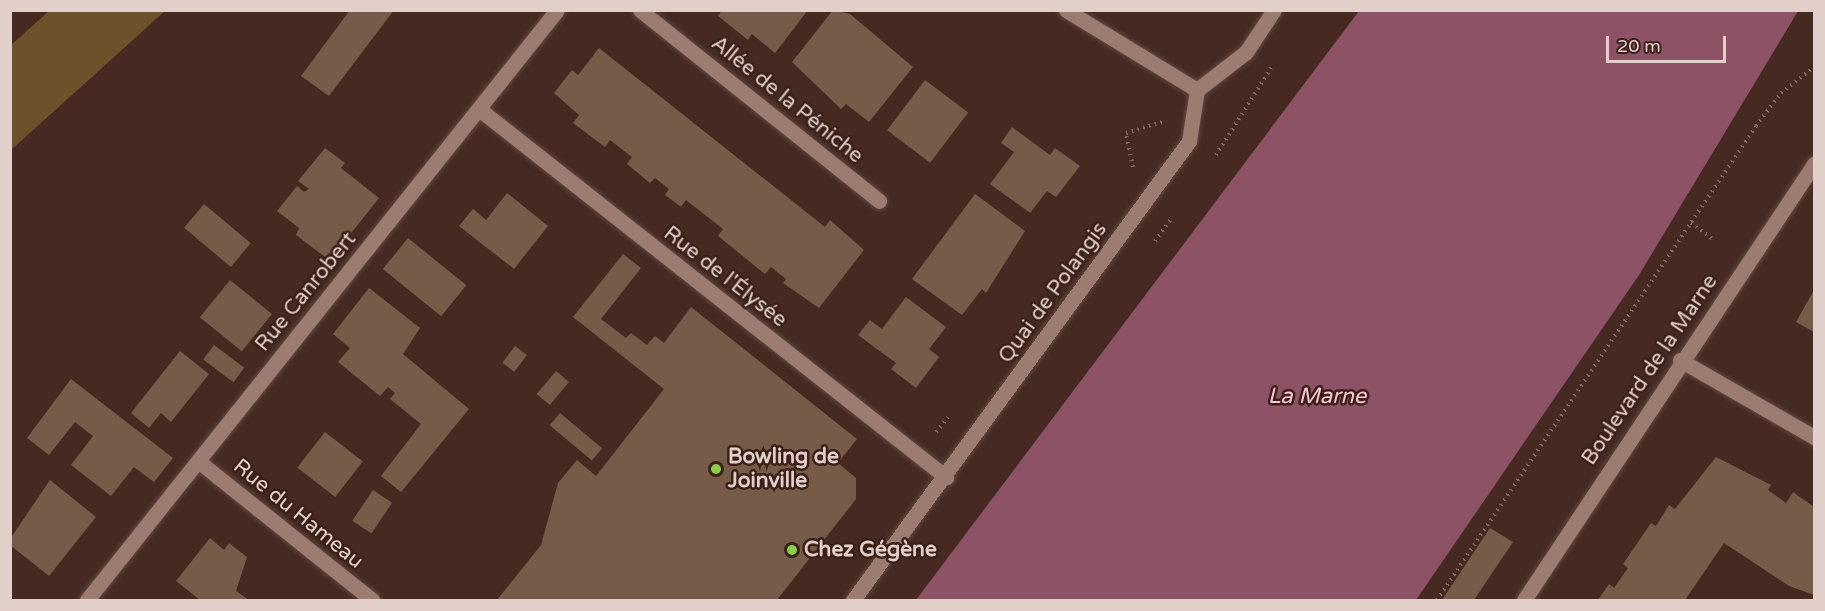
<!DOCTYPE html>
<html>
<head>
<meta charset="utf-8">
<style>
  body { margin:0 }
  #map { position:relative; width:1825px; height:611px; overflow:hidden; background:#462a22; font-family:"Varela Round",sans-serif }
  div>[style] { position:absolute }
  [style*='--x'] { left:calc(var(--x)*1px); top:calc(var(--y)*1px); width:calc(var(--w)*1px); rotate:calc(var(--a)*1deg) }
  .green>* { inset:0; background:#6c512a }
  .water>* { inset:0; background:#8d5266 }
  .building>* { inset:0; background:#765b49; transform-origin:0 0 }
  .path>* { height:4px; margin-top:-2px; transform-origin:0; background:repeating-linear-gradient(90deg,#816962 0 1.5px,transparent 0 6px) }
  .roads { filter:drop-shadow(0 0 2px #5f4740) drop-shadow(0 0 2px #5f4740) }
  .lane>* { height:15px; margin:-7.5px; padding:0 7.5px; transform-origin:7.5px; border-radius:7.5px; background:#9c7b71 }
  .street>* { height:15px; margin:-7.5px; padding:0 7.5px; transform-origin:7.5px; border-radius:7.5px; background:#9c7b71 }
  .dots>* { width:16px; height:16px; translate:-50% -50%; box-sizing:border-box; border:3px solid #3b2018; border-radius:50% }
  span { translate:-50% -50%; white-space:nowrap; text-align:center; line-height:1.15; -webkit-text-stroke:5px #3b2018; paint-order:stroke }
  .street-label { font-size:21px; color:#e2cfca }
  .poi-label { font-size:21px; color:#e2cfca; font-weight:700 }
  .left { translate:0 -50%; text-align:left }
  .water-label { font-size:22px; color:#fcc4d5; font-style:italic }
  .frame { position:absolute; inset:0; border:12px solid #e2cfca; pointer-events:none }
  .scale { position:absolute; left:1606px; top:36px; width:120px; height:27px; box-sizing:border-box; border:3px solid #e2cfca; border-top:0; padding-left:8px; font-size:18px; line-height:21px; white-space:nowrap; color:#e2cfca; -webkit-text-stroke:4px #3b2018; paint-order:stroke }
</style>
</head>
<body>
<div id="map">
  <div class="green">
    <i style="clip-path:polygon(49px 11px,165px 11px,11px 150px,11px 45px)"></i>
  </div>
  <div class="water">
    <i style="clip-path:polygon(1359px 11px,1798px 11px,1639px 275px,1416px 600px,916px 600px)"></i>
  </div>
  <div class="building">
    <i style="clip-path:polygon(350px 10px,394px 10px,329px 96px,301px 76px)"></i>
    <i style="clip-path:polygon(722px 10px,808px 10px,775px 53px,752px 34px,748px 40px,718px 16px)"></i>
    <i style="clip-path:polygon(833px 10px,850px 14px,913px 67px,869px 122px,846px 104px,841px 109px,792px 62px)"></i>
    <i style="clip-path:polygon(599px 48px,825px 227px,830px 220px,864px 250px,819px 308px,783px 283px,786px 279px,771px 267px,765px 274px,718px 236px,723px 229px,686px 200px,681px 207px,665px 195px,669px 189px,655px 178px,650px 183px,627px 164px,632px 157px,610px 140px,605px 147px,573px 123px,579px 115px,554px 93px,572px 70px,578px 75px)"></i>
    <i style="left:925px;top:80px;width:54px;height:63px;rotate:37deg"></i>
    <i style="clip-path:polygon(1012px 127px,1050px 155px,1055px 148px,1080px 166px,1056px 197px,1047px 191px,1030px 213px,990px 184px,1014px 152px,1001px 143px)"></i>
    <i style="clip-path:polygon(325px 148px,345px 163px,341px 168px,379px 198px,333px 256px,329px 253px,325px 257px,296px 235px,299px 228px,277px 211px,297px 186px,304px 192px,309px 189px,298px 181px)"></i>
    <i style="clip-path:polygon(507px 193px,548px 226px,514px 269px,459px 226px,473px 209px,486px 220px)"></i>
    <i style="clip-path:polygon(975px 194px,1025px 231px,986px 293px,982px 289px,962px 315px,912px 279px)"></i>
    <i style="left:204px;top:204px;width:61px;height:31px;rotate:40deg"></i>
    <i style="left:408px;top:238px;width:75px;height:40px;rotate:39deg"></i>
    <i style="clip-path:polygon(623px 254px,641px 268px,601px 319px,626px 338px,631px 333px,647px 345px,655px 336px,664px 343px,691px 307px,857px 439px,838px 463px,856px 478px,856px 499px,777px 600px,497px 600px,541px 545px,558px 483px,577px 460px,596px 476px,664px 389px,573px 317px)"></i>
    <i style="left:230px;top:280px;width:54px;height:48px;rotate:39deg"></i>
    <i style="clip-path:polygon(369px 288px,420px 328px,403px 354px,469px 409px,401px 492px,381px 476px,421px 424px,390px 399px,395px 393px,388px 387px,380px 396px,338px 362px,350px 348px,333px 334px)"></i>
    <i style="clip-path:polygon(1814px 290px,1814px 332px,1796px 322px)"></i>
    <i style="clip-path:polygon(906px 297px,946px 327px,929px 349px,939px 357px,916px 388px,891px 369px,896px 363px,858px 335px,870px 320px,882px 329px)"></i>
    <i style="left:214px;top:345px;width:38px;height:18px;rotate:37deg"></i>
    <i style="left:515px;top:346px;width:15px;height:21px;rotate:37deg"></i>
    <i style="clip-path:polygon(180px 351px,209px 374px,171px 422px,161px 413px,149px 428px,131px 413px)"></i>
    <i style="left:556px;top:371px;width:17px;height:30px;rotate:40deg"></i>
    <i style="clip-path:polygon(71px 379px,173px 458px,154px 482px,134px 467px,111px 496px,71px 465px,93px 436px,75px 422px,49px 455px,27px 438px)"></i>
    <i style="left:560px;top:413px;width:55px;height:16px;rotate:40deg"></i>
    <i style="left:325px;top:432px;width:48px;height:45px;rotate:38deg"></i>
    <i style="clip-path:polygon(1716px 457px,1771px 485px,1768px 490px,1786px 503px,1793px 492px,1814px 507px,1814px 595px,1789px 586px,1724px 543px,1685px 600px,1598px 600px,1609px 584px,1614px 588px,1628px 568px,1623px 564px,1651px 523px,1656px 526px,1669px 505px,1675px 509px)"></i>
    <i style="clip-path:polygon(50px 480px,96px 517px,49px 576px,10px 545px,10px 539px)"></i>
    <i style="left:373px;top:490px;width:23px;height:37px;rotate:34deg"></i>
    <i style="clip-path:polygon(1490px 528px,1513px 542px,1474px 600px,1442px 600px)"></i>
    <i style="clip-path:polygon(210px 538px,224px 550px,229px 543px,247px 557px,236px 591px,249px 600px,200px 600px,176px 581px)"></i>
  </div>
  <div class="path">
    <i style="--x:1216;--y:155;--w:103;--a:-57.7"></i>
    <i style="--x:1133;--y:167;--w:35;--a:-102"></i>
    <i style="--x:1126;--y:133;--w:39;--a:-17"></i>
    <i style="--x:1691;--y:223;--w:29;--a:36"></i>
    <i style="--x:1155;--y:241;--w:29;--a:-54"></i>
    <i style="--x:936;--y:432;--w:19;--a:-51"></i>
    <i style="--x:1437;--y:600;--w:571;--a:-56.06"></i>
    <i style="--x:1756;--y:126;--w:41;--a:-52.9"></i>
    <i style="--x:1781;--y:93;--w:42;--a:-38.2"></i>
  </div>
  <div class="roads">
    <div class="lane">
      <i style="--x:640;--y:10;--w:306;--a:38.6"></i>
    </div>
    <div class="street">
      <i style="--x:1066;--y:10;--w:153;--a:31.4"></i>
      <i style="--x:479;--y:109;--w:595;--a:38.24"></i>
      <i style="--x:1680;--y:360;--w:155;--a:29.9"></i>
      <i style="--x:198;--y:461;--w:223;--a:38.6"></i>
      <i style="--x:87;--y:600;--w:754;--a:-51.46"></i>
      <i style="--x:853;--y:600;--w:569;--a:-53.79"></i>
      <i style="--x:1189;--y:141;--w:52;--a:-81.1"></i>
      <i style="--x:1197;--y:90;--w:62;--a:-37.8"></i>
      <i style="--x:1246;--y:52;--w:50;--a:-56.3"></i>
      <i style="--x:1524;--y:600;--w:524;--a:-56.37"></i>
    </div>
  </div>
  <div class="dots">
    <i style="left:716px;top:469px;background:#88cf49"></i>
    <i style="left:792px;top:550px;background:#88cf49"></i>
  </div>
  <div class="street-label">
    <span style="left:787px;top:100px;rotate:39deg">Allée de la Péniche</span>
    <span style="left:725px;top:277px;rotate:38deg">Rue de l'Élysée</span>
    <span style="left:306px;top:292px;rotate:-51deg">Rue Canrobert</span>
    <span style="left:1053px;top:293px;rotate:-54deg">Quai de Polangis</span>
    <span style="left:1650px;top:370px;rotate:-56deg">Boulevard de la Marne</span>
    <span style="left:298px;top:514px;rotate:39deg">Rue du Hameau</span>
  </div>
  <div class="poi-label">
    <span class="left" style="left:728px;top:469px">Bowling de<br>Joinville</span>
    <span class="left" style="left:804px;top:550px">Chez Gégène</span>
  </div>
  <div class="water-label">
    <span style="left:1317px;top:397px">La Marne</span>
  </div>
  <div class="frame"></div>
  <div class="scale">20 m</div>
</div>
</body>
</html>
